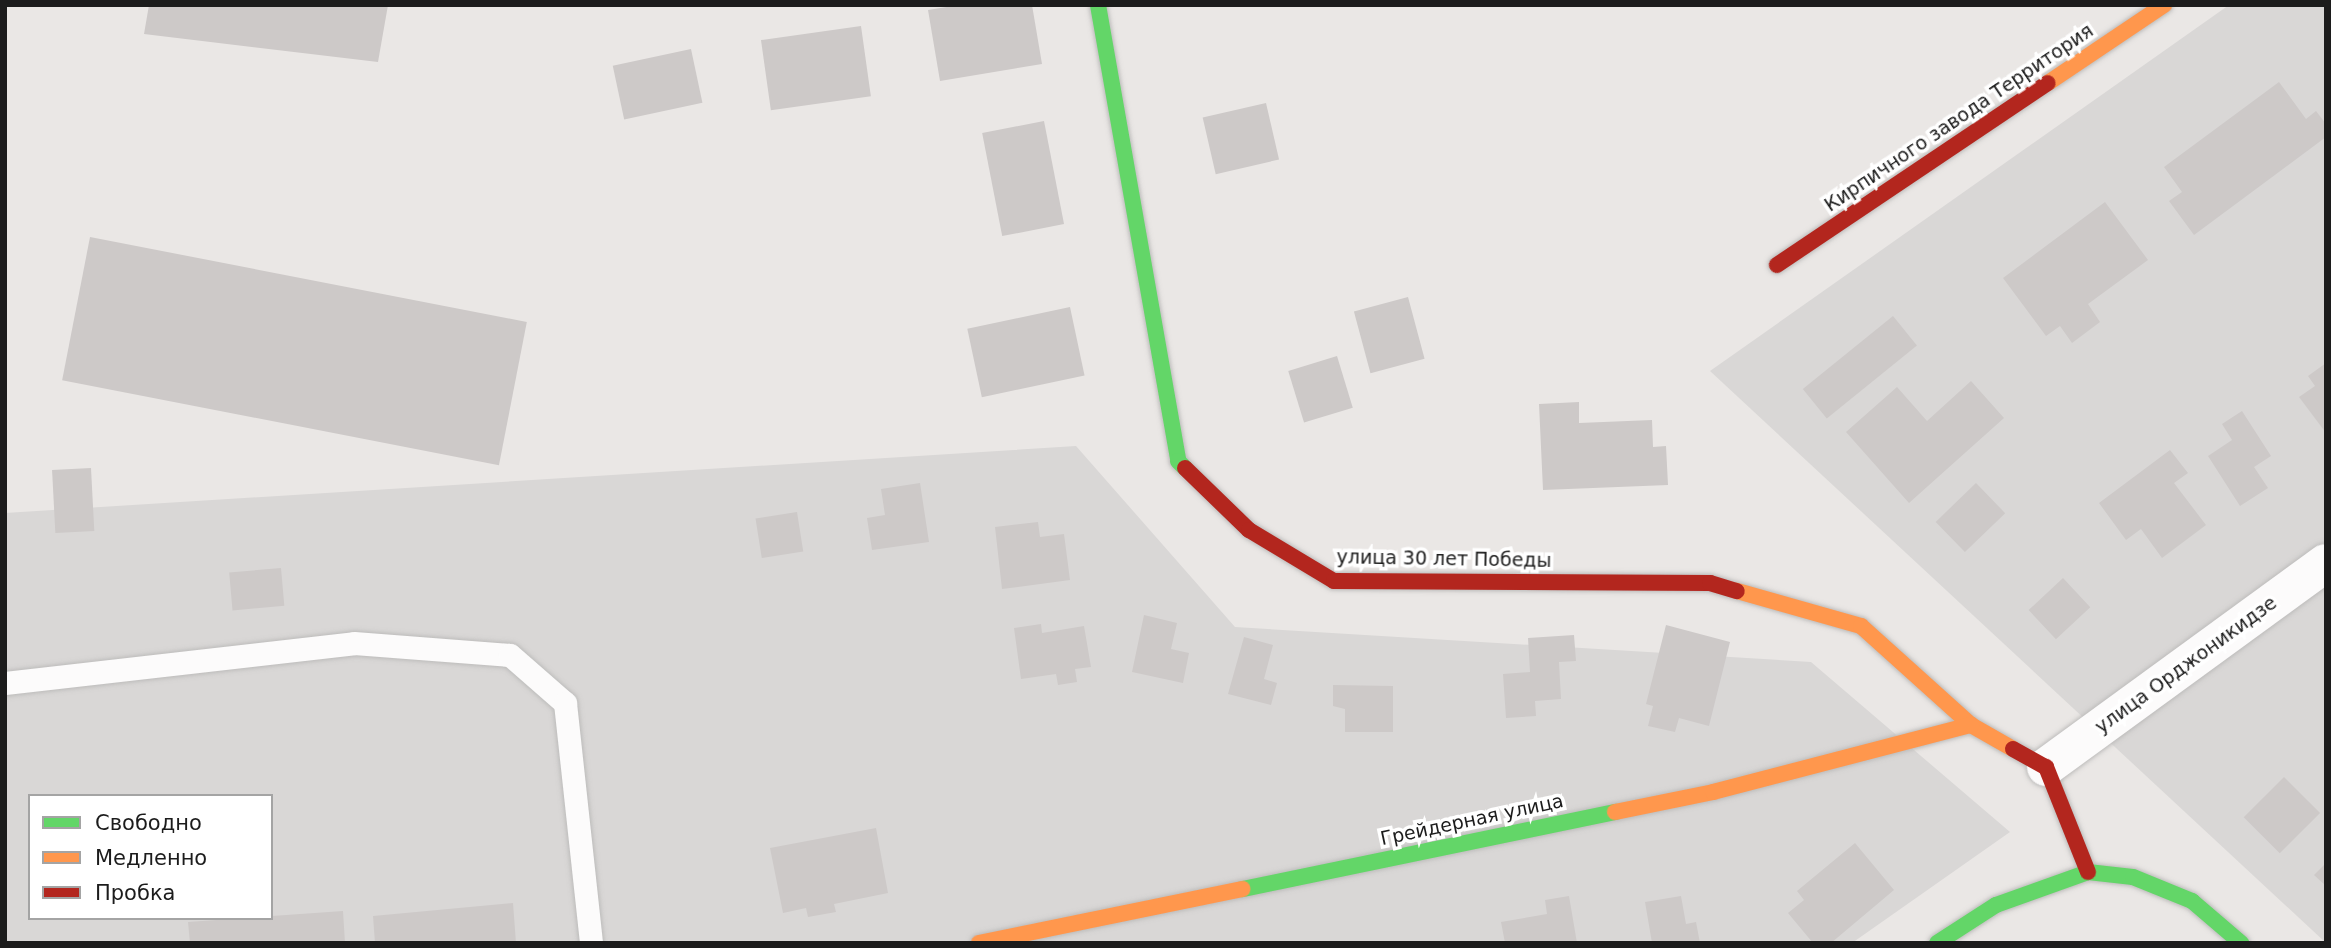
<!DOCTYPE html>
<html>
<head>
<meta charset="utf-8">
<style>
  body { margin:0 }
  #map { position:relative; width:2331px; height:948px; overflow:hidden; background:#eae7e5; font-family:"DejaVu Sans",sans-serif }
  div>[style] { position:absolute }
  [style*='--x'] { left:calc(var(--x)*1px); top:calc(var(--y)*1px); width:calc(var(--w)*1px); rotate:calc(var(--a)*1deg) }
  .residential>* { inset:0; background:#d9d7d6 }
  .building>* { inset:0; background:#cdc9c8; transform-origin:0 0 }
  .roads { filter:drop-shadow(0 0 2px #bdbcbb) drop-shadow(0 0 2px #bdbcbb) }
  .lane>* { height:23px; margin:-11.5px; padding:0 11.5px; transform-origin:11.5px; border-radius:11.5px; background:#fcfbfb }
  .street>* { height:38px; margin:-19px; padding:0 19px; transform-origin:19px; border-radius:19px; background:#fcfbfb }
  .fast>* { height:16px; margin:-8px; padding:0 8px; transform-origin:8px; border-radius:8px; background:#63d668 }
  .slow>* { height:16px; margin:-8px; padding:0 8px; transform-origin:8px; border-radius:8px; background:#ff974d }
  .jam>* { height:16px; margin:-8px; padding:0 8px; transform-origin:8px; border-radius:8px; background:#b3261e }
  span { translate:-50% -50%; white-space:nowrap; text-align:center; line-height:1.15; -webkit-text-stroke:7px #fff; paint-order:stroke }
  .street-label { font-size:19px; color:#1c1c1c }
  .frame { position:absolute; inset:0; border:7px solid #1c1c1c; pointer-events:none }
  .legend { position:absolute; left:28px; top:794px; width:245px; height:126px; box-sizing:border-box; background:#fff; border:2px solid #a4a4a4; margin:0; padding:9px 12px; list-style:none; font-size:21px; color:#1c1c1c }
  .legend li { display:flex; align-items:center; gap:14px; height:35px }
  .legend b { width:35px; border:2px solid #a4a4a4 }
</style>
</head>
<body>
<div id="map">
  <div class="residential">
    <i style="clip-path:polygon(2229px 5px,2326px 5px,2326px 943px,1710px 371px)"></i>
    <i style="clip-path:polygon(evenodd,1076px 446px,1235px 627px,1811px 662px,2010px 832px,1852px 943px,5px 943px,5px 513px,1076px 446px,30px 796px,271px 796px,271px 918px,30px 918px,30px 796px)"></i>
  </div>
  <div class="building">
    <i style="clip-path:polygon(149px 5px,388px 5px,378px 62px,144px 34px)"></i>
    <i style="clip-path:polygon(959px 5px,1032px 5px,1042px 64px,940px 81px,928px 10px)"></i>
    <i style="left:861px;top:26px;width:71px;height:101px;rotate:82deg"></i>
    <i style="left:691px;top:49px;width:55px;height:80px;rotate:78deg"></i>
    <i style="clip-path:polygon(2279px 82px,2306px 119px,2316px 111px,2326px 124px,2326px 137px,2194px 235px,2169px 201px,2182px 192px,2164px 167px)"></i>
    <i style="left:1266px;top:103px;width:58px;height:65px;rotate:77deg"></i>
    <i style="left:1044px;top:121px;width:105px;height:63px;rotate:79deg"></i>
    <i style="clip-path:polygon(2105px 202px,2148px 260px,2088px 304px,2100px 322px,2072px 343px,2060px 326px,2046px 336px,2003px 278px)"></i>
    <i style="left:90px;top:237px;width:445px;height:146px;rotate:11deg"></i>
    <i style="left:1408px;top:297px;width:64px;height:56px;rotate:75deg"></i>
    <i style="left:1070px;top:307px;width:70px;height:105px;rotate:78deg"></i>
    <i style="left:1893px;top:316px;width:38px;height:116px;rotate:51deg"></i>
    <i style="left:1337px;top:356px;width:54px;height:51px;rotate:73deg"></i>
    <i style="clip-path:polygon(2326px 363px,2326px 433px,2299px 397px,2315px 386px,2308px 376px)"></i>
    <i style="clip-path:polygon(1971px 381px,2004px 418px,1909px 503px,1846px 432px,1897px 387px,1927px 421px)"></i>
    <i style="clip-path:polygon(1579px 402px,1579px 423px,1652px 420px,1653px 447px,1666px 446px,1668px 485px,1543px 490px,1539px 404px)"></i>
    <i style="clip-path:polygon(2242px 411px,2271px 456px,2254px 467px,2268px 488px,2240px 506px,2208px 456px,2232px 440px,2222px 424px)"></i>
    <i style="clip-path:polygon(2170px 450px,2188px 473px,2174px 483px,2206px 525px,2162px 558px,2141px 529px,2126px 540px,2099px 503px)"></i>
    <i style="left:91px;top:468px;width:63px;height:39px;rotate:87deg"></i>
    <i style="clip-path:polygon(920px 483px,929px 542px,872px 550px,867px 518px,885px 515px,881px 489px)"></i>
    <i style="left:1976px;top:483px;width:42px;height:56px;rotate:46deg"></i>
    <i style="left:797px;top:512px;width:40px;height:42px;rotate:81deg"></i>
    <i style="clip-path:polygon(1038px 522px,1040px 537px,1064px 534px,1070px 580px,1002px 589px,995px 527px)"></i>
    <i style="left:281px;top:568px;width:38px;height:52px;rotate:85deg"></i>
    <i style="left:2063px;top:578px;width:40px;height:47px;rotate:47deg"></i>
    <i style="clip-path:polygon(1144px 615px,1177px 623px,1171px 649px,1189px 653px,1183px 683px,1132px 672px)"></i>
    <i style="clip-path:polygon(1041px 624px,1042px 633px,1084px 626px,1091px 667px,1075px 669px,1077px 682px,1058px 685px,1056px 674px,1021px 679px,1014px 628px)"></i>
    <i style="clip-path:polygon(1666px 625px,1730px 642px,1709px 726px,1679px 718px,1675px 732px,1648px 726px,1653px 706px,1646px 704px)"></i>
    <i style="clip-path:polygon(1574px 635px,1576px 661px,1559px 662px,1561px 699px,1535px 701px,1536px 716px,1506px 718px,1503px 674px,1530px 672px,1528px 638px)"></i>
    <i style="clip-path:polygon(1244px 637px,1273px 645px,1264px 679px,1277px 683px,1271px 705px,1228px 694px)"></i>
    <i style="clip-path:polygon(1333px 685px,1393px 686px,1393px 732px,1345px 732px,1345px 709px,1333px 706px)"></i>
    <i style="left:2284px;top:777px;width:51px;height:57px;rotate:45deg"></i>
    <i style="clip-path:polygon(876px 828px,888px 893px,834px 904px,836px 912px,808px 917px,806px 908px,783px 913px,770px 848px)"></i>
    <i style="clip-path:polygon(1855px 843px,1894px 890px,1831px 943px,1813px 943px,1788px 913px,1804px 900px,1797px 891px)"></i>
    <i style="clip-path:polygon(2326px 863px,2326px 886px,2314px 875px)"></i>
    <i style="clip-path:polygon(1569px 896px,1577px 943px,1505px 943px,1501px 922px,1547px 914px,1545px 900px)"></i>
    <i style="clip-path:polygon(1681px 896px,1686px 924px,1696px 922px,1700px 943px,1652px 943px,1645px 902px)"></i>
    <i style="clip-path:polygon(513px 903px,516px 943px,375px 943px,373px 916px)"></i>
    <i style="clip-path:polygon(343px 911px,345px 943px,190px 943px,188px 922px)"></i>
  </div>
  <div class="roads">
    <div class="lane">
      <i style="--x:5;--y:683;--w:351;--a:-6.5"></i>
      <i style="--x:354;--y:643;--w:156;--a:4.4"></i>
      <i style="--x:510;--y:655;--w:73;--a:41.1"></i>
      <i style="--x:565;--y:703;--w:241;--a:83.8"></i>
    </div>
    <div class="street">
      <i style="--x:2046;--y:767;--w:346;--a:-36.1"></i>
    </div>
    <div class="fast">
      <i style="--x:1098;--y:5;--w:463;--a:80"></i>
      <i style="--x:1178;--y:461;--w:10;--a:45"></i>
      <i style="--x:1243;--y:889;--w:380;--a:-11.7"></i>
      <i style="--x:1937;--y:943;--w:70;--a:-32.8"></i>
      <i style="--x:1996;--y:905;--w:98;--a:-19.7"></i>
      <i style="--x:2088;--y:872;--w:45;--a:6.3"></i>
      <i style="--x:2133;--y:877;--w:64;--a:22.1"></i>
      <i style="--x:2192;--y:901;--w:65;--a:40.6"></i>
    </div>
    <div class="slow">
      <i style="--x:2048;--y:83;--w:140;--a:-33.9"></i>
      <i style="--x:1737;--y:591;--w:129;--a:15.8"></i>
      <i style="--x:1861;--y:626;--w:148;--a:42"></i>
      <i style="--x:1971;--y:725;--w:48;--a:29.7"></i>
      <i style="--x:1615;--y:812;--w:100;--a:-11.5"></i>
      <i style="--x:1713;--y:792;--w:267;--a:-14.6"></i>
      <i style="--x:979;--y:943;--w:269;--a:-11.6"></i>
    </div>
    <div class="jam">
      <i style="--x:1777;--y:265;--w:326;--a:-33.9"></i>
      <i style="--x:1185;--y:468;--w:89;--a:44.1"></i>
      <i style="--x:1249;--y:530;--w:99;--a:31"></i>
      <i style="--x:1334;--y:581;--w:376;--a:0.3"></i>
      <i style="--x:1710;--y:583;--w:28;--a:17"></i>
      <i style="--x:2013;--y:749;--w:38;--a:29"></i>
      <i style="--x:2046;--y:767;--w:113;--a:68.2"></i>
    </div>
  </div>
  <div class="street-label">
    <span style="left:1959px;top:118px;rotate:-34deg">Кирпичного завода Территория</span>
    <span style="left:1444px;top:559px;rotate:1deg">улица 30 лет Победы</span>
    <span style="left:2186px;top:665px;rotate:-36deg">улица Орджоникидзе</span>
    <span style="left:1472px;top:820px;rotate:-12deg">Грейдерная улица</span>
  </div>
  <div class="frame"></div>
  <ul class="legend">
  <li><b style="height:9px;background:#63d668"></b>Свободно</li>
  <li><b style="height:9px;background:#ff974d"></b>Медленно</li>
  <li><b style="height:9px;background:#b3261e"></b>Пробка</li>
  </ul>
</div>
</body>
</html>
